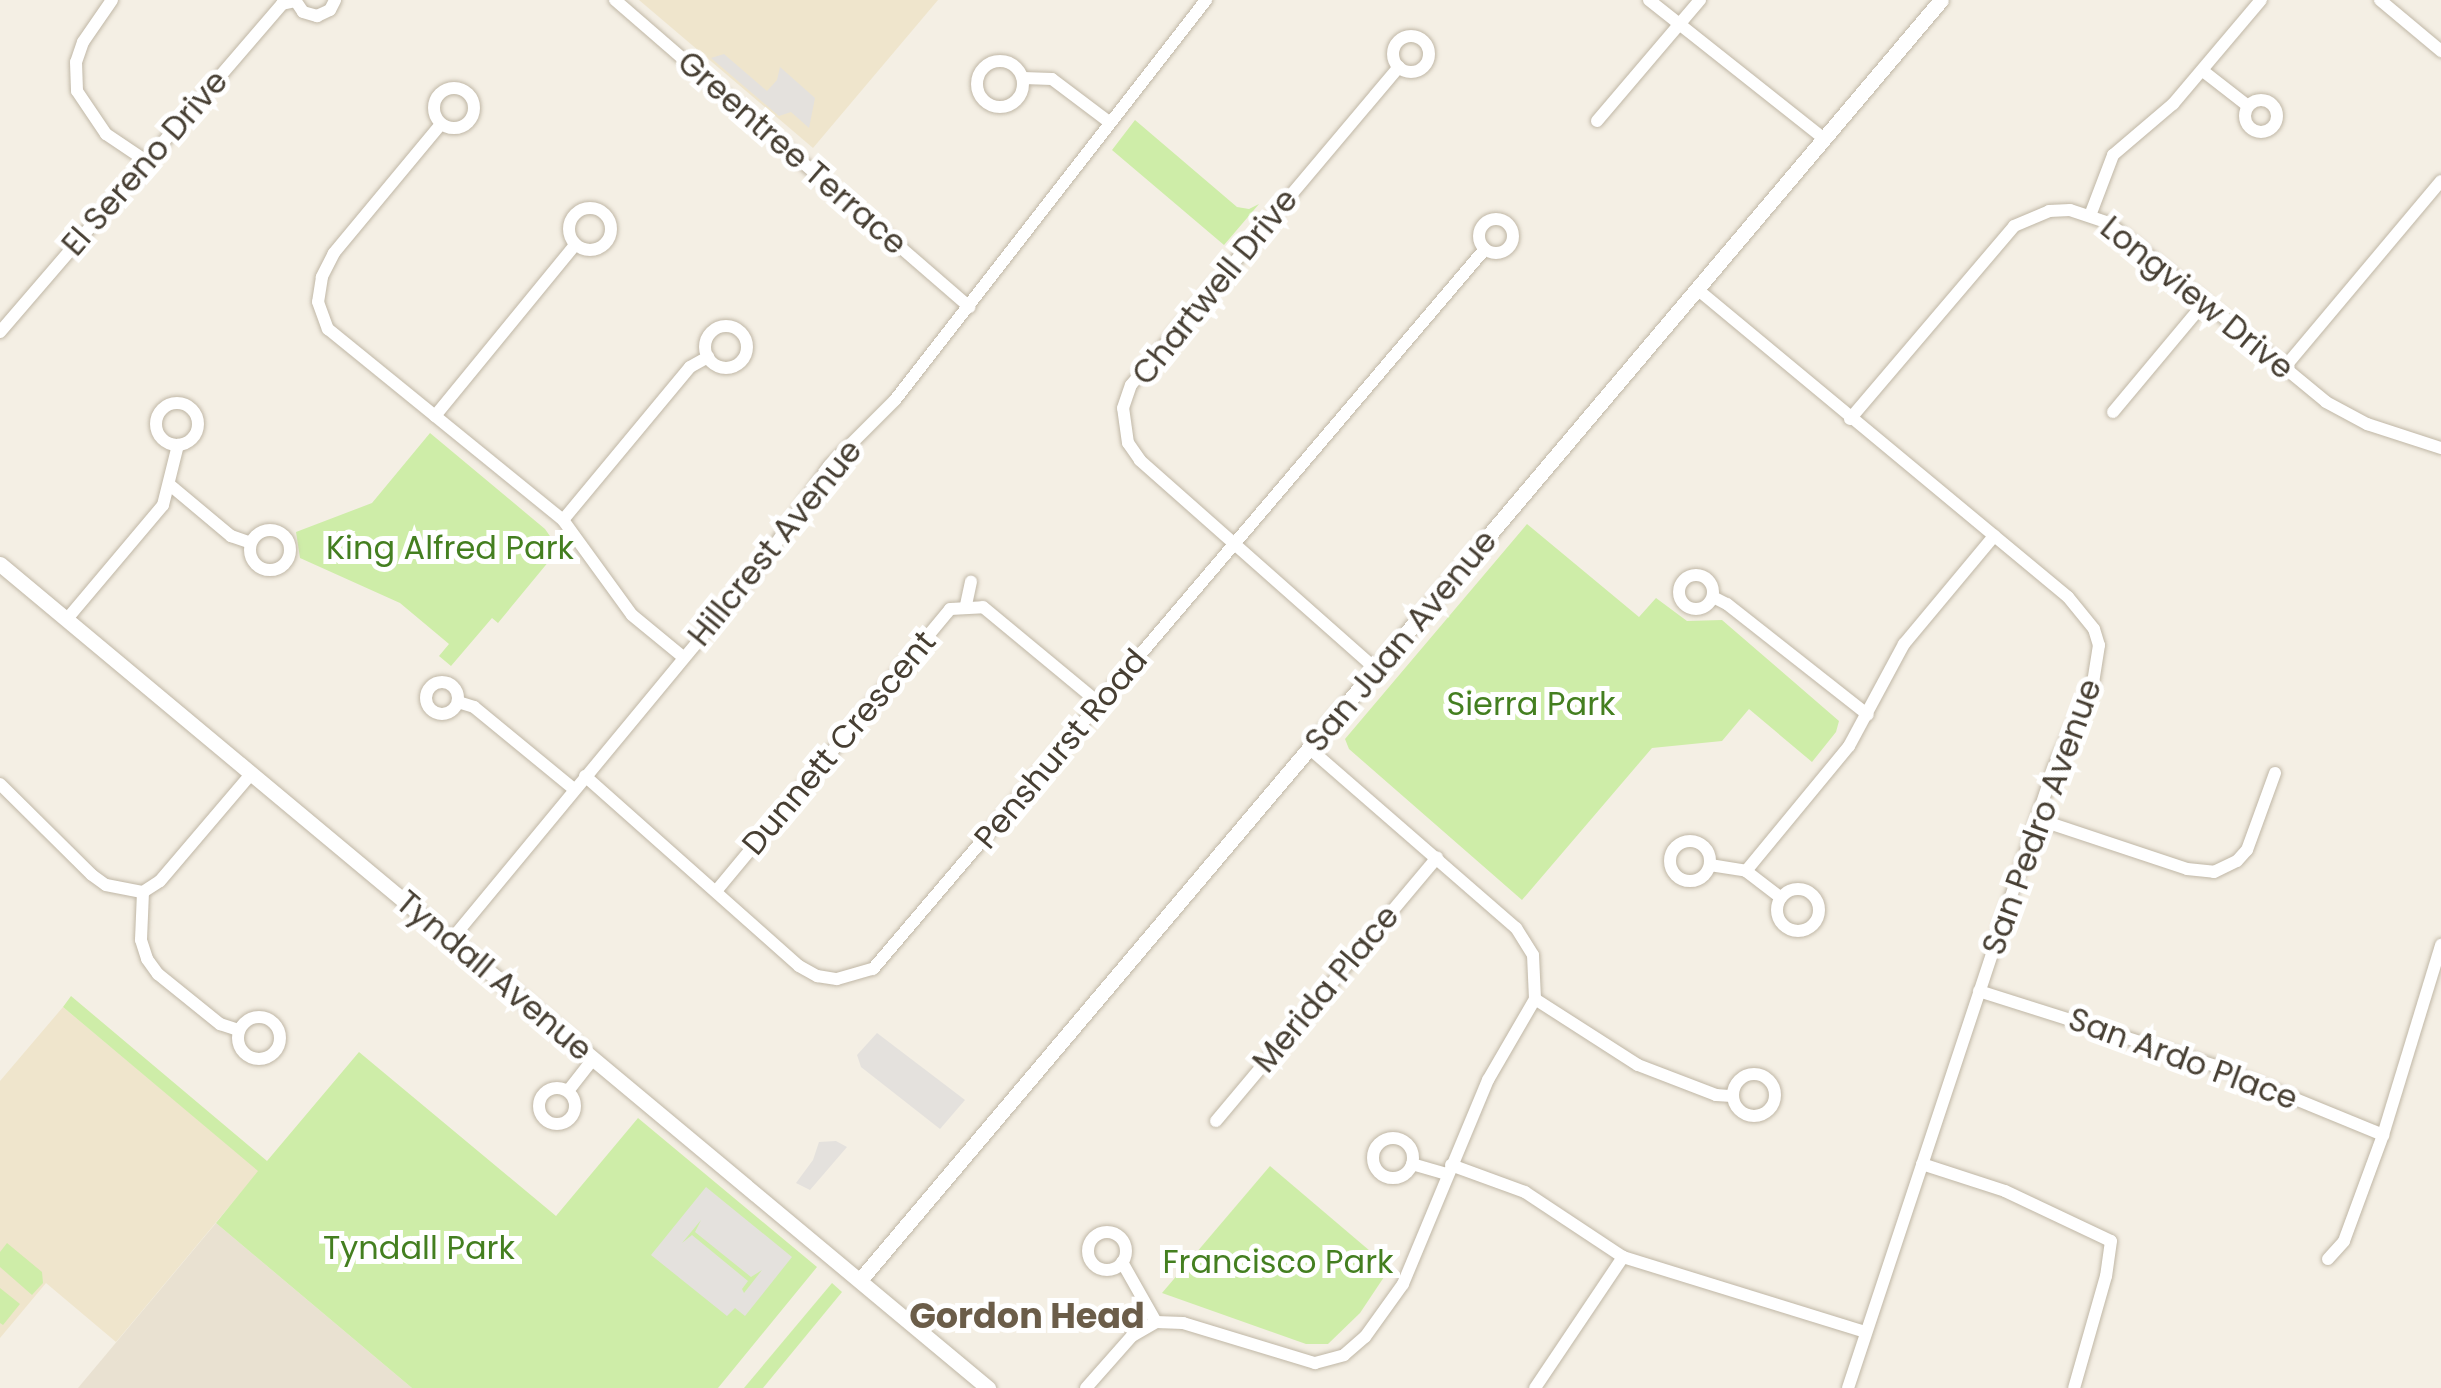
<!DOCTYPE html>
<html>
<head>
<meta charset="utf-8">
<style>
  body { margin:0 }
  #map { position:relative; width:2441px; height:1388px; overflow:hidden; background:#f4efe4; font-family:Poppins,sans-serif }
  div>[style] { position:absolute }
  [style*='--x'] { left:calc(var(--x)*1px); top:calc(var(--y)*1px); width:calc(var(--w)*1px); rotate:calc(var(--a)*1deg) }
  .residential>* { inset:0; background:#e9e1d1 }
  .education>* { inset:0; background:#efe5cc }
  .green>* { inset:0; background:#ceeda8 }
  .parking>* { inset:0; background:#e4e1dd }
  .roads { filter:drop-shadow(0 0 2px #c0b7a6) drop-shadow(0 0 2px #c0b7a6) }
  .minor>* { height:12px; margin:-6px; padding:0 6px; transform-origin:6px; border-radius:6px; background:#fff }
  .minor>.ring { margin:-6px; padding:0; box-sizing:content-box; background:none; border:12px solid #fff; border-radius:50% }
  .tertiary>* { height:15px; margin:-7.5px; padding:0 7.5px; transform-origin:7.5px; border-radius:7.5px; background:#fff }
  span { translate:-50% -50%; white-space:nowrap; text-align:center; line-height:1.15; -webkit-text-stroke:10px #fff; paint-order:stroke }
  .street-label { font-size:32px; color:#473f33 }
  .park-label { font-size:32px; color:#447f20 }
  .neighbourhood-label { font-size:35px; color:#6b5d49; font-weight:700 }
</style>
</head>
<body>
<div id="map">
  <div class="residential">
    <i style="clip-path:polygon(216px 1223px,412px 1388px,78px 1388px)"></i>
  </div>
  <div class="education">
    <i style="clip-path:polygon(639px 0,938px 0,813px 148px)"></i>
    <i style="clip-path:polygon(63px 1007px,259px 1171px,116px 1342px,46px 1283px,0 1338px,0 1081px)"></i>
  </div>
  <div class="green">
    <i style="clip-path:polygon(1135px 120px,1237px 207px,1249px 209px,1259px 204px,1224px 245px,1112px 150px)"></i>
    <i style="clip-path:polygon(430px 433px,545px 529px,559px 549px,498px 623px,492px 618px,451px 666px,439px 656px,449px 644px,400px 603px,300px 558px,296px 532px,372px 503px)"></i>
    <i style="clip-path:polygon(1527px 524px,1639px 617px,1656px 598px,1687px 621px,1722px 620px,1839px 721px,1836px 732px,1812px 762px,1749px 709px,1722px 741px,1652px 748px,1522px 900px,1349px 749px,1345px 739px)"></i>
    <i style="clip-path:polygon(71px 996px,267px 1161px,359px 1052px,556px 1216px,638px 1118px,817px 1267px,718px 1388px,412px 1388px,216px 1223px,258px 1171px,63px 1007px)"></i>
    <i style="clip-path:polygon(1270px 1166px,1390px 1268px,1360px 1313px,1328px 1344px,1306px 1344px,1162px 1293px)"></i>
    <i style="clip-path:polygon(7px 1243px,42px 1272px,43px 1283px,32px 1295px,0 1267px,0 1252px)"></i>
    <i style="clip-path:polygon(832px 1283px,842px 1292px,763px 1388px,744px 1388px)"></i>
    <i style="clip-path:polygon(0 1288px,20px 1304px,3px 1325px,0 1323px)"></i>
  </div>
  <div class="parking">
    <i style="clip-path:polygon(724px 54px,767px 91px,777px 80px,780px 67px,815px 98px,809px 128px,791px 112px,779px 116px,711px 58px)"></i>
    <i style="clip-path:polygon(877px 1033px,965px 1100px,940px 1129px,861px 1067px,857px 1055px)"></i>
    <i style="clip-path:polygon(836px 1141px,847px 1147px,810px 1190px,796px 1183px,813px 1160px,819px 1142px)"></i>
    <i style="clip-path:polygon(evenodd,706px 1187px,792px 1257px,745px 1316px,735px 1308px,727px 1316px,651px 1255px,706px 1187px,701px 1220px,695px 1232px,751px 1277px,762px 1270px,744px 1293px,742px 1289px,748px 1281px,692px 1235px,682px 1243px,701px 1220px)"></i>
  </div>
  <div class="roads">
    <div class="minor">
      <i style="--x:112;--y:0;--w:51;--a:124.6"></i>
      <i style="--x:83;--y:42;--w:21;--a:109"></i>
      <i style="--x:76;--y:62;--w:29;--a:88"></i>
      <i style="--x:77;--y:91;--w:52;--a:56"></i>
      <i style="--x:106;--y:134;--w:48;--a:34"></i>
      <i style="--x:295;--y:0;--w:14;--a:56"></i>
      <i style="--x:303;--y:12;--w:15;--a:16"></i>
      <i style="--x:317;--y:16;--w:14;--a:-25"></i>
      <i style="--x:330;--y:10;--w:11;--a:-63"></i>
      <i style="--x:615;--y:0;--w:469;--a:40.9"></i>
      <i style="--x:1649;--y:0;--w:222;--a:38.4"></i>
      <i style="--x:2380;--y:0;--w:80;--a:39.9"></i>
      <i class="ring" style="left:1393px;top:36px;width:24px;height:24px"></i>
      <i class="ring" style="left:977px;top:61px;width:34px;height:34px"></i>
      <i style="--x:2203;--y:71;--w:57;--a:37.9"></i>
      <i style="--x:1023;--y:78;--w:29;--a:2"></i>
      <i style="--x:1052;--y:79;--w:71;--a:37"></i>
      <i class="ring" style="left:434px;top:88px;width:28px;height:28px"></i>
      <i class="ring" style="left:2245px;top:100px;width:20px;height:20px"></i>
      <i style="--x:1597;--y:121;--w:159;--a:-49.6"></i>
      <i style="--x:441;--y:124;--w:168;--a:129.7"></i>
      <i style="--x:334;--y:253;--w:27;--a:117"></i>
      <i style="--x:322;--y:277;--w:25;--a:99"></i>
      <i style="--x:318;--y:302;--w:29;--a:70"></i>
      <i style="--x:328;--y:329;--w:303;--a:39.1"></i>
      <i style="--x:563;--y:520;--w:117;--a:54"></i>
      <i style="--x:632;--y:615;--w:66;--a:39.5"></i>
      <i class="ring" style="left:569px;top:208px;width:30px;height:30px"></i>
      <i style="--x:2091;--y:213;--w:62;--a:-69.2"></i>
      <i style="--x:2113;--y:155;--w:79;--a:-40.4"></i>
      <i style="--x:2173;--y:104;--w:136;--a:-49.8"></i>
      <i class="ring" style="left:1479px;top:219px;width:22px;height:22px"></i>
      <i style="--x:1697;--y:289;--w:482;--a:39.7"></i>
      <i style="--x:2068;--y:597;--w:41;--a:50.9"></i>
      <i style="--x:2094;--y:629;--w:17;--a:73"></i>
      <i style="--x:2099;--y:645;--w:38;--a:99"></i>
      <i style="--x:2093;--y:683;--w:93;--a:114.9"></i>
      <i style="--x:2054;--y:767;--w:654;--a:108.35"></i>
      <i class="ring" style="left:705px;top:326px;width:30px;height:30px"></i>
      <i style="--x:0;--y:332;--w:433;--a:-49.3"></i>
      <i style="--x:282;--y:4;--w:13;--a:-13"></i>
      <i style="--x:2284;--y:368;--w:244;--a:-50"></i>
      <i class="ring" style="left:156px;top:403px;width:30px;height:30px"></i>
      <i style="--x:2113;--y:412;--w:143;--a:-50.1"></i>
      <i style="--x:435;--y:416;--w:221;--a:-50.7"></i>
      <i style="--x:1850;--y:419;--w:253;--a:-49.6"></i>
      <i style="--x:2014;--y:226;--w:38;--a:-23"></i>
      <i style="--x:2049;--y:211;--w:21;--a:-3"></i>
      <i style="--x:2070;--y:210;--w:41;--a:18.4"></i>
      <i style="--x:2109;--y:223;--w:281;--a:39.5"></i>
      <i style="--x:2326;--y:402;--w:47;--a:28.2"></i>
      <i style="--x:2367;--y:424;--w:78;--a:18"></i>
      <i style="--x:170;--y:485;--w:80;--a:39.9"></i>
      <i style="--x:231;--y:536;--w:21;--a:19"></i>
      <i style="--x:563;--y:520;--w:199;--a:-50.3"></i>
      <i style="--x:690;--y:367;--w:21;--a:-29"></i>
      <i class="ring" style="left:250px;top:530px;width:28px;height:28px"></i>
      <i class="ring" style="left:1679px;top:575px;width:22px;height:22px"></i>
      <i style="--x:1713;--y:597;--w:16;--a:27"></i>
      <i style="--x:1727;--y:604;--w:179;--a:38.2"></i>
      <i style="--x:966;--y:605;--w:24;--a:-78"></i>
      <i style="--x:67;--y:619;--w:149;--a:-49.9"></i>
      <i style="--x:163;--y:505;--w:62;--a:-76"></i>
      <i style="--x:1377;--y:670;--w:317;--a:-138.5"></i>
      <i style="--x:1140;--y:460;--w:21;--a:-125"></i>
      <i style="--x:1128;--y:443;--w:35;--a:-98"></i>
      <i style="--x:1123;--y:408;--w:24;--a:-71"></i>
      <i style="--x:1131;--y:385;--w:416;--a:-49.9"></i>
      <i class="ring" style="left:426px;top:682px;width:20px;height:20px"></i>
      <i style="--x:458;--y:702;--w:17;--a:17"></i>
      <i style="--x:474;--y:707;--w:129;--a:39.4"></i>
      <i style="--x:585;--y:776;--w:286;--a:41.6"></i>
      <i style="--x:799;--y:966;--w:21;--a:29"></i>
      <i style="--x:817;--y:976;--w:20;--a:9"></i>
      <i style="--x:837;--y:979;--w:37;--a:-16"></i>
      <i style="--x:873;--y:969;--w:945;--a:-49.64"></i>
      <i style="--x:0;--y:784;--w:129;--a:44.7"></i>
      <i style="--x:92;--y:875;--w:17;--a:36"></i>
      <i style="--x:106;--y:885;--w:38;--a:11"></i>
      <i style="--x:143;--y:892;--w:20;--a:-33"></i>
      <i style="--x:160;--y:881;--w:140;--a:-49.6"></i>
      <i style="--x:2037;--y:819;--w:158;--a:18.4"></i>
      <i style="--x:2187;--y:869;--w:27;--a:6"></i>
      <i style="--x:2214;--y:872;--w:25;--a:-26"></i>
      <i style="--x:2237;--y:861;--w:15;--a:-48"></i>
      <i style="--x:2247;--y:850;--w:82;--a:-70"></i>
      <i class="ring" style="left:1670px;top:841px;width:28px;height:28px"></i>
      <i style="--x:1710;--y:865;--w:36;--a:9"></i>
      <i style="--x:1746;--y:871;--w:44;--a:37.6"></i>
      <i style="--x:1746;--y:871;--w:162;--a:-50.5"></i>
      <i style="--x:1849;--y:746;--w:116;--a:-61.7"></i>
      <i style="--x:1904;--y:644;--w:141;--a:-50.2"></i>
      <i class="ring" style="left:1777px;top:889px;width:30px;height:30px"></i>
      <i style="--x:717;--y:890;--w:365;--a:-50.3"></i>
      <i style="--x:950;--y:609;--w:33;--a:-3"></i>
      <i style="--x:983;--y:607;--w:151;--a:39.6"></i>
      <i style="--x:143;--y:892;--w:48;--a:92.4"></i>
      <i style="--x:141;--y:940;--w:20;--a:72"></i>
      <i style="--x:147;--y:959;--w:19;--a:54"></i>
      <i style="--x:158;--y:974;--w:80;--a:38.9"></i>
      <i style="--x:220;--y:1024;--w:20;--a:18"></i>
      <i style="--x:451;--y:940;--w:488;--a:-50.4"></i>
      <i style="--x:762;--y:564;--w:119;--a:-55.6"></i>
      <i style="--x:829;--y:466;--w:93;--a:-45"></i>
      <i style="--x:895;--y:400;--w:507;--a:-52.13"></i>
      <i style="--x:1979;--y:991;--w:248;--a:17.6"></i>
      <i style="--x:2215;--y:1066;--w:182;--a:22.3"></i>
      <i style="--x:1535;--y:999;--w:122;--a:32.7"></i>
      <i style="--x:1638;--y:1065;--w:84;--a:21"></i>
      <i style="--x:1716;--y:1095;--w:16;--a:4"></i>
      <i class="ring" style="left:238px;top:1017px;width:30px;height:30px"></i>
      <i class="ring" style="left:1733px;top:1074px;width:30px;height:30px"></i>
      <i class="ring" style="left:539px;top:1088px;width:24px;height:24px"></i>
      <i style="--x:568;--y:1091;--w:41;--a:-52"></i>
      <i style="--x:1216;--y:1121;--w:344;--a:-50"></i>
      <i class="ring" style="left:1373px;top:1138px;width:28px;height:28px"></i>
      <i style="--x:1412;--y:1164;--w:36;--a:16"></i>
      <i style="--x:1922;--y:1164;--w:87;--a:18"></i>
      <i style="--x:2005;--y:1191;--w:117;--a:25.3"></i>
      <i style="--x:2111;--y:1241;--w:35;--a:98"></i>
      <i style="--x:2106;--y:1276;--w:116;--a:105.9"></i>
      <i style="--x:1451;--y:1165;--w:79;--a:20"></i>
      <i style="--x:1525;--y:1192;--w:118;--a:33.6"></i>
      <i style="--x:1623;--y:1257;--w:254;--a:17.2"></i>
      <i class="ring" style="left:1088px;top:1232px;width:26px;height:26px"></i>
      <i style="--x:2328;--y:1259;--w:24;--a:-48"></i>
      <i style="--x:2344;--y:1241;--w:113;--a:-69.8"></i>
      <i style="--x:2383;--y:1135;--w:199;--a:-73"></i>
      <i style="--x:1122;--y:1262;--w:69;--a:60.5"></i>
      <i style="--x:1086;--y:1388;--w:69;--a:-48.5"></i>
      <i style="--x:1132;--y:1336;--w:28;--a:-30"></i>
      <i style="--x:1156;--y:1322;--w:27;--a:2"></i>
      <i style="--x:1183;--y:1323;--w:138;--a:16.9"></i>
      <i style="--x:1315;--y:1363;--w:30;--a:-15"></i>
      <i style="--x:1344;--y:1355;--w:28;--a:-41"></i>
      <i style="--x:1365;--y:1337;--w:65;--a:-54.4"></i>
      <i style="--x:1403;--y:1284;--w:221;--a:-67.4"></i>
      <i style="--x:1488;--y:1080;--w:94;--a:-59.9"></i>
      <i style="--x:1535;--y:999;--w:44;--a:-92.6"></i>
      <i style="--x:1533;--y:955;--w:32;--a:-122"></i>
      <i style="--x:1516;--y:928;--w:273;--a:-139"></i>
      <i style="--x:1535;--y:1388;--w:158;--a:-56.1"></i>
    </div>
    <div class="tertiary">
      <i style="--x:0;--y:564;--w:1287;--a:39.83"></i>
      <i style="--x:860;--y:1280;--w:1675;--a:-49.82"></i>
    </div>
  </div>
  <div class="street-label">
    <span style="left:792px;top:153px;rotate:41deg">Greentree Terrace</span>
    <span style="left:145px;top:163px;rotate:-49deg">El Sereno Drive</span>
    <span style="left:1215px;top:287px;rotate:-51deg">Chartwell Drive</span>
    <span style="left:2197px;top:298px;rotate:39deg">Longview Drive</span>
    <span style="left:775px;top:543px;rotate:-51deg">Hillcrest Avenue</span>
    <span style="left:1401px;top:641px;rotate:-50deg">San Juan Avenue</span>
    <span style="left:839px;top:743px;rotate:-50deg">Dunnett Crescent</span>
    <span style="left:1061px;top:749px;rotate:-50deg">Penshurst Road</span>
    <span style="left:2042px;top:817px;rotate:-70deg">San Pedro Avenue</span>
    <span style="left:494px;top:976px;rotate:40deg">Tyndall Avenue</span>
    <span style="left:1326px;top:989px;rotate:-50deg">Merida Place</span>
    <span style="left:2183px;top:1059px;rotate:20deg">San Ardo Place</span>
  </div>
  <div class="park-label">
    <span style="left:450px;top:548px">King Alfred Park</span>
    <span style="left:1531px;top:704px">Sierra Park</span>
    <span style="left:419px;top:1248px">Tyndall Park</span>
    <span style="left:1278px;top:1262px">Francisco Park</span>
  </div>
  <div class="neighbourhood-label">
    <span style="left:1027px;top:1316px">Gordon Head</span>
  </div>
</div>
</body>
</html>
